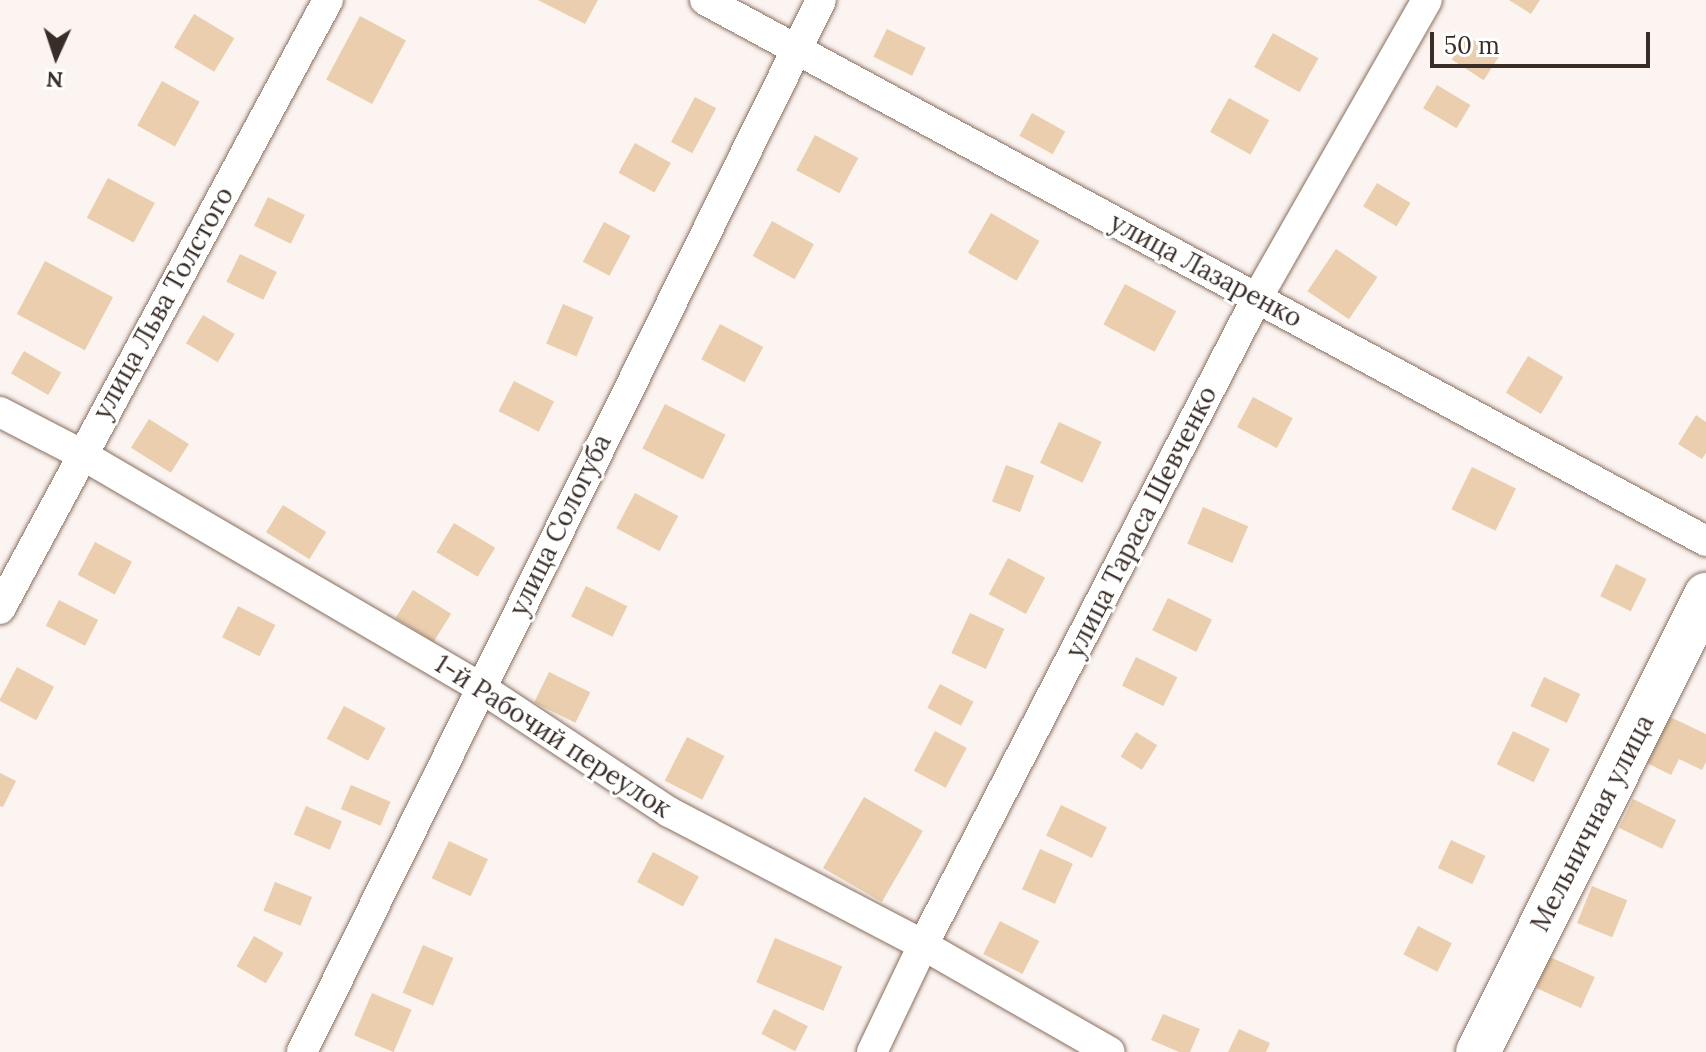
<!DOCTYPE html>
<html>
<head>
<meta charset="utf-8">
<style>
  body { margin:0 }
  #map { position:relative; width:1706px; height:1052px; overflow:hidden; background:#fbf4f1; font-family:Lora,serif }
  div>[style] { position:absolute }
  [style*='--x'] { left:calc(var(--x)*1px); top:calc(var(--y)*1px); width:calc(var(--w)*1px); rotate:calc(var(--a)*1deg) }
  .building>* { inset:0; background:#eaceae; transform-origin:0 0 }
  .roads { filter:drop-shadow(0 0 2px #8a6e5f) drop-shadow(0 0 2px #8a6e5f) }
  .minor>* { height:30px; margin:-15px; padding:0 15px; transform-origin:15px; border-radius:15px; background:#fff }
  .secondary>* { height:44px; margin:-22px; padding:0 22px; transform-origin:22px; border-radius:22px; background:#fff }
  span { translate:-50% -50%; white-space:nowrap; text-align:center; line-height:1.15; -webkit-text-stroke:6px #fff; paint-order:stroke }
  .street-label { font-size:26px; color:#392d27 }
  .north { position:absolute; left:16px; top:16px; width:80px; height:80px; -webkit-text-stroke:6px #fff; paint-order:stroke; rotate:183deg; font-size:22px; font-weight:700; line-height:32px; text-align:center; color:#392d27 }
  .north::after { content:''; display:block; margin:auto; width:28px; height:36px; background:#392d27; clip-path:polygon(50% 0,100% 100%,50% 72%,0 100%) }
  .scale { position:absolute; left:1430px; top:32px; width:220px; height:36px; box-sizing:border-box; border:4px solid #392d27; border-top:0; padding-left:10px; font-size:24px; line-height:28px; white-space:nowrap; color:#392d27; -webkit-text-stroke:6px #fff; paint-order:stroke }
</style>
</head>
<body>
<div id="map">
  <div class="building">
    <i style="clip-path:polygon(538px 0,598px 0,585px 24px)"></i>
    <i style="clip-path:polygon(1509px 0,1540px 0,1531px 14px)"></i>
    <i style="left:194px;top:14px;width:47px;height:39px;rotate:31deg"></i>
    <i style="left:360px;top:16px;width:52px;height:72px;rotate:28deg"></i>
    <i style="left:887px;top:29px;width:43px;height:31px;rotate:26deg"></i>
    <i style="left:1273px;top:33px;width:52px;height:39px;rotate:29deg"></i>
    <i style="left:1467px;top:36px;width:38px;height:28px;rotate:33deg"></i>
    <i style="left:162px;top:81px;width:43px;height:51px;rotate:29deg"></i>
    <i style="left:1437px;top:85px;width:39px;height:27px;rotate:31deg"></i>
    <i style="left:695px;top:97px;width:24px;height:51px;rotate:28deg"></i>
    <i style="left:1229px;top:98px;width:46px;height:39px;rotate:29deg"></i>
    <i style="left:1032px;top:113px;width:38px;height:26px;rotate:29deg"></i>
    <i style="left:815px;top:135px;width:49px;height:40px;rotate:28deg"></i>
    <i style="left:635px;top:143px;width:41px;height:34px;rotate:29deg"></i>
    <i style="left:108px;top:178px;width:53px;height:45px;rotate:28deg"></i>
    <i style="left:1377px;top:183px;width:39px;height:27px;rotate:31deg"></i>
    <i style="left:268px;top:197px;width:41px;height:32px;rotate:26deg"></i>
    <i style="left:991px;top:213px;width:56px;height:46px;rotate:30deg"></i>
    <i style="left:772px;top:221px;width:48px;height:40px;rotate:29deg"></i>
    <i style="left:604px;top:222px;width:30px;height:45px;rotate:28deg"></i>
    <i style="left:1336px;top:249px;width:50px;height:51px;rotate:34deg"></i>
    <i style="left:240px;top:254px;width:41px;height:31px;rotate:26deg"></i>
    <i style="left:45px;top:261px;width:77px;height:60px;rotate:28deg"></i>
    <i style="left:1125px;top:284px;width:58px;height:46px;rotate:28deg"></i>
    <i style="left:563px;top:304px;width:33px;height:43px;rotate:23deg"></i>
    <i style="left:203px;top:315px;width:37px;height:33px;rotate:31deg"></i>
    <i style="left:720px;top:324px;width:49px;height:40px;rotate:28deg"></i>
    <i style="left:24px;top:351px;width:43px;height:26px;rotate:30deg"></i>
    <i style="left:1528px;top:356px;width:41px;height:43px;rotate:31deg"></i>
    <i style="left:514px;top:381px;width:45px;height:34px;rotate:27deg"></i>
    <i style="left:1253px;top:397px;width:45px;height:34px;rotate:28deg"></i>
    <i style="left:665px;top:404px;width:68px;height:50px;rotate:27deg"></i>
    <i style="clip-path:polygon(1696px 415px,1706px 422px,1706px 453px,1702px 459px,1678px 444px)"></i>
    <i style="left:149px;top:419px;width:47px;height:34px;rotate:32deg"></i>
    <i style="left:1059px;top:422px;width:47px;height:45px;rotate:25deg"></i>
    <i style="left:1006px;top:465px;width:30px;height:39px;rotate:21deg"></i>
    <i style="left:1472px;top:467px;width:49px;height:47px;rotate:26deg"></i>
    <i style="left:635px;top:493px;width:49px;height:40px;rotate:28deg"></i>
    <i style="left:283px;top:505px;width:51px;height:32px;rotate:32deg"></i>
    <i style="left:1203px;top:507px;width:49px;height:40px;rotate:23deg"></i>
    <i style="left:454px;top:523px;width:48px;height:34px;rotate:31deg"></i>
    <i style="left:95px;top:542px;width:42px;height:37px;rotate:28deg"></i>
    <i style="left:1008px;top:558px;width:42px;height:41px;rotate:28deg"></i>
    <i style="left:1616px;top:564px;width:34px;height:36px;rotate:26deg"></i>
    <i style="left:586px;top:586px;width:46px;height:34px;rotate:26deg"></i>
    <i style="left:413px;top:590px;width:45px;height:33px;rotate:32deg"></i>
    <i style="left:1168px;top:598px;width:49px;height:36px;rotate:26deg"></i>
    <i style="left:59px;top:600px;width:44px;height:29px;rotate:27deg"></i>
    <i style="left:238px;top:606px;width:42px;height:35px;rotate:27deg"></i>
    <i style="left:970px;top:613px;width:38px;height:44px;rotate:25deg"></i>
    <i style="left:1136px;top:657px;width:46px;height:32px;rotate:26deg"></i>
    <i style="left:17px;top:667px;width:42px;height:38px;rotate:28deg"></i>
    <i style="left:549px;top:672px;width:46px;height:34px;rotate:26deg"></i>
    <i style="left:1544px;top:677px;width:40px;height:32px;rotate:25deg"></i>
    <i style="left:940px;top:684px;width:38px;height:27px;rotate:28deg"></i>
    <i style="left:344px;top:706px;width:47px;height:37px;rotate:28deg"></i>
    <i style="clip-path:polygon(1666px 715px,1706px 734px,1706px 762px,1702px 770px,1679px 759px,1671px 775px,1643px 761px)"></i>
    <i style="left:935px;top:731px;width:36px;height:45px;rotate:28deg"></i>
    <i style="left:1513px;top:731px;width:41px;height:37px;rotate:26deg"></i>
    <i style="left:1136px;top:732px;width:25px;height:29px;rotate:32deg"></i>
    <i style="left:687px;top:737px;width:42px;height:49px;rotate:27deg"></i>
    <i style="clip-path:polygon(0 773px,16px 781px,3px 807px,0 806px)"></i>
    <i style="left:351px;top:785px;width:43px;height:26px;rotate:23deg"></i>
    <i style="left:864px;top:797px;width:68px;height:82px;rotate:30deg"></i>
    <i style="left:1633px;top:799px;width:48px;height:32px;rotate:26deg"></i>
    <i style="left:1061px;top:805px;width:51px;height:34px;rotate:26deg"></i>
    <i style="left:306px;top:806px;width:39px;height:31px;rotate:23deg"></i>
    <i style="left:1451px;top:840px;width:38px;height:31px;rotate:25deg"></i>
    <i style="left:449px;top:841px;width:43px;height:41px;rotate:25deg"></i>
    <i style="left:1040px;top:849px;width:36px;height:44px;rotate:24deg"></i>
    <i style="left:653px;top:852px;width:52px;height:34px;rotate:28deg"></i>
    <i style="left:275px;top:882px;width:40px;height:31px;rotate:22deg"></i>
    <i style="left:1592px;top:886px;width:38px;height:40px;rotate:22deg"></i>
    <i style="left:1000px;top:921px;width:44px;height:37px;rotate:27deg"></i>
    <i style="left:1418px;top:926px;width:38px;height:32px;rotate:27deg"></i>
    <i style="left:254px;top:936px;width:34px;height:35px;rotate:30deg"></i>
    <i style="left:775px;top:938px;width:73px;height:48px;rotate:23deg"></i>
    <i style="left:423px;top:945px;width:33px;height:52px;rotate:23deg"></i>
    <i style="left:1550px;top:957px;width:49px;height:34px;rotate:24deg"></i>
    <i style="left:372px;top:993px;width:43px;height:46px;rotate:23deg"></i>
    <i style="left:774px;top:1009px;width:38px;height:28px;rotate:27deg"></i>
    <i style="clip-path:polygon(1163px 1014px,1200px 1029px,1190px 1052px,1179px 1052px,1151px 1040px)"></i>
    <i style="clip-path:polygon(1239px 1029px,1270px 1043px,1266px 1052px,1228px 1052px)"></i>
  </div>
  <div class="roads">
    <div class="minor">
      <i style="--x:705;--y:0;--w:1138;--a:28.39"></i>
      <i style="--x:0;--y:412;--w:91;--a:27.4"></i>
      <i style="--x:81;--y:454;--w:462;--a:30.3"></i>
      <i style="--x:480;--y:687;--w:227;--a:33.5"></i>
      <i style="--x:669;--y:812;--w:287;--a:27.6"></i>
      <i style="--x:923;--y:945;--w:215;--a:29.8"></i>
      <i style="--x:0;--y:609;--w:692;--a:-61.69"></i>
      <i style="--x:302;--y:1052;--w:1173;--a:-63.74"></i>
      <i style="--x:872;--y:1052;--w:119;--a:-64.5"></i>
      <i style="--x:923;--y:945;--w:728;--a:-62.7"></i>
      <i style="--x:1257;--y:298;--w:343;--a:-60.3"></i>
    </div>
    <div class="secondary">
      <i style="--x:1478;--y:1052;--w:511;--a:-63.49"></i>
    </div>
  </div>
  <div class="street-label">
    <span style="left:1206px;top:270px;rotate:28deg">улица Лазаренко</span>
    <span style="left:163px;top:303px;rotate:-61deg">улица Льва Толстого</span>
    <span style="left:1141px;top:522px;rotate:-63deg">улица Тараса Шевченко</span>
    <span style="left:560px;top:525px;rotate:-64deg">улица Сологуба</span>
    <span style="left:553px;top:736px;rotate:33deg">1-й Рабочий переулок</span>
    <span style="left:1592px;top:823px;rotate:-63deg">Мельничная улица</span>
  </div>
  <div class="north">N</div>
  <div class="scale">50 m</div>
</div>
</body>
</html>
